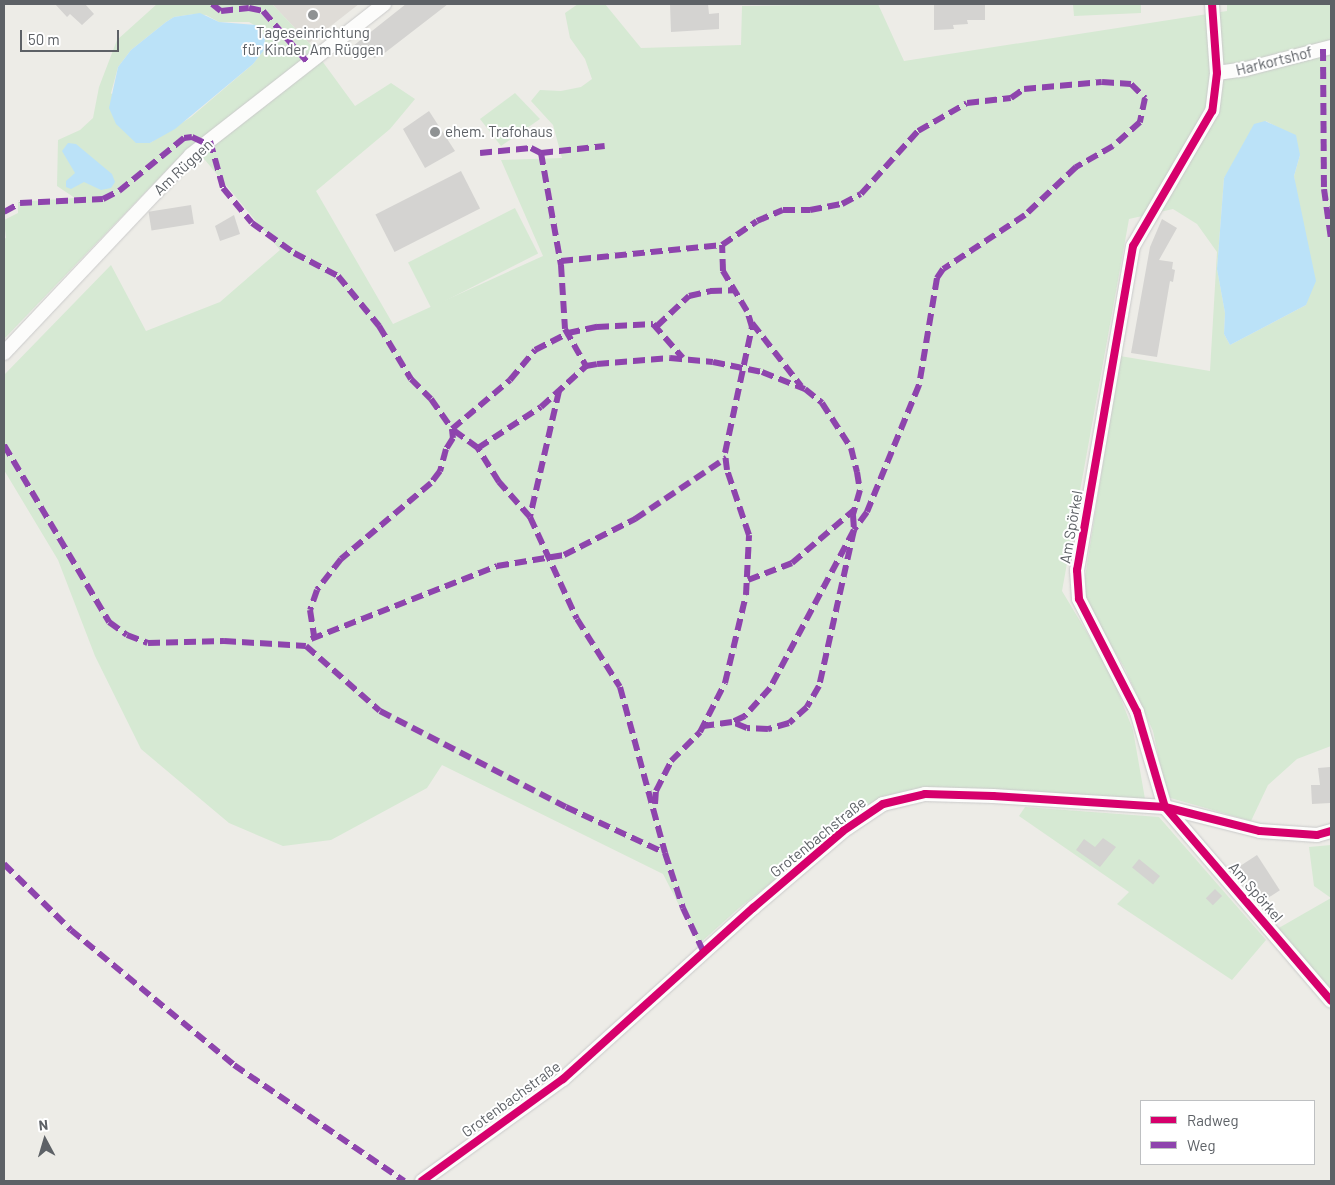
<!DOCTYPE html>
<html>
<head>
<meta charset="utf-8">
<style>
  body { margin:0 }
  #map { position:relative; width:1335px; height:1185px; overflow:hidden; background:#edece7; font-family:Barlow,sans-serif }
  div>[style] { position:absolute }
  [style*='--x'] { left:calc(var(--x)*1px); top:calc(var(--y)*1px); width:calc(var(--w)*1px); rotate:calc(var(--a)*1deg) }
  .education>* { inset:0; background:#dfdcd7 }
  .green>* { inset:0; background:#d6e9d3; transform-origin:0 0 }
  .water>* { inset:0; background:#bbe2f8 }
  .building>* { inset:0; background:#d4d3d1; transform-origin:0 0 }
  .roads { filter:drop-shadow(0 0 1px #cacaca) drop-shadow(0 0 1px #cacaca) }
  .minor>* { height:14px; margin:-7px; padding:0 7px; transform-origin:7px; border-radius:7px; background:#fcfcfb }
  .quiet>* { height:6px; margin-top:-3px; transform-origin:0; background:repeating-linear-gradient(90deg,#8e44ad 0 12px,transparent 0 18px) }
  .cycleway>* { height:8px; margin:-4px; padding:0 4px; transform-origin:4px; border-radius:4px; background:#d6006c }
  .dots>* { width:14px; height:14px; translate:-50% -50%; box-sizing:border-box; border:2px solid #fff; border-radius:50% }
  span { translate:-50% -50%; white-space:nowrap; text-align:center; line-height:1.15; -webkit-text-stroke:4px #fff; paint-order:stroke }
  .poi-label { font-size:15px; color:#5d6166 }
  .left { translate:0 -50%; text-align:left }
  .street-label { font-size:15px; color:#5d6166 }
  .frame { position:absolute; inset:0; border:5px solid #5d6166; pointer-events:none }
  .legend { position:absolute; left:1140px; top:1100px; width:175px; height:65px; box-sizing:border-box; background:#fff; border:1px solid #bec0c2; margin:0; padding:6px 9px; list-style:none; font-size:15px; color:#5d6166 }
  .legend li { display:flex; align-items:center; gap:10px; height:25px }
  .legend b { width:25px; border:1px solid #bec0c2 }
  .north { position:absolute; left:20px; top:1115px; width:50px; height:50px; -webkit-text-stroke:4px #fff; paint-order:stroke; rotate:354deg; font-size:14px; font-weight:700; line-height:20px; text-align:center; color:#5d6166 }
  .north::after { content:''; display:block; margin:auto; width:18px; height:22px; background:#5d6166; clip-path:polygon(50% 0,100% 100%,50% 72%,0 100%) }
  .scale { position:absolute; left:20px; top:30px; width:99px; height:22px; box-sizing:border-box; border:2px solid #5d6166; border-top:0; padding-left:6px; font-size:15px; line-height:18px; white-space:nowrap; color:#5d6166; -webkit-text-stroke:4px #fff; paint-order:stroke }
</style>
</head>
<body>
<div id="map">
  <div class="education">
    <i style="clip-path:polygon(272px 4px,359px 4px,309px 43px)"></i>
  </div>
  <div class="green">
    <i style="clip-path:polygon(evenodd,157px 4px,272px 4px,309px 43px,355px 106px,391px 83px,415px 99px,390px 129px,316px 191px,393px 324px,543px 256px,501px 160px,562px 158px,553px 125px,531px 101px,540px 90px,561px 91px,581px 87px,592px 79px,585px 59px,570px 38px,565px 13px,578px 4px,605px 4px,641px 48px,741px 45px,742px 6px,878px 4px,904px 61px,1227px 11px,1227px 4px,1331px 4px,1331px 746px,1297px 759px,1268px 785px,1251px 821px,1167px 797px,1153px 731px,1125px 669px,1086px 603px,1085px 577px,1120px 356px,1210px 371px,1217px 252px,1197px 224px,1173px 209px,1129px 219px,1062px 591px,1110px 671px,1133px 730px,1145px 799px,929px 787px,880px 797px,739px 908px,699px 944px,663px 874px,442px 765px,427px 788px,331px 840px,283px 846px,229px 823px,141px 749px,95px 656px,58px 560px,4px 470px,4px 375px,111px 265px,146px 331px,220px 302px,280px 250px,205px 160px,189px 147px,4px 339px,4px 239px,6px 238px,4px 220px,18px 213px,18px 202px,75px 198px,57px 186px,58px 140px,80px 130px,93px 118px,99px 87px,117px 40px,157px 4px,194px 14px,206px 15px,219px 22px,249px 22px,261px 29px,265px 38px,264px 50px,253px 64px,191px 117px,150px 143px,111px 93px,118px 67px,131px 50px,166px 22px,174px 17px,194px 14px,157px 4px,1266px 121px,1279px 128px,1300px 155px,1294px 176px,1308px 295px,1306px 305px,1230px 345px,1224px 334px,1225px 313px,1217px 269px,1224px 178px,1266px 121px)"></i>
    <i style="clip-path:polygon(1073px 4px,1141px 4px,1141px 13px,1074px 16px)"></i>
    <i style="clip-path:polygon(515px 93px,540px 119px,501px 146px,480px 119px)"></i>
    <i style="left:515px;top:208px;width:51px;height:120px;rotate:63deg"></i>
    <i style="clip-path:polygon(1025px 807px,1159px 817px,1266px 940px,1232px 980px,1117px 904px,1129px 892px,1019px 816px)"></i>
    <i style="clip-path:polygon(1331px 845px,1331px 993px,1277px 929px,1331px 898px,1314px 886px,1309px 847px)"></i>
  </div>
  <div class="water">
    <i style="clip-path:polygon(200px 13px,219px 22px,257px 25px,265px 38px,264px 50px,253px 64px,175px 129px,150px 143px,136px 143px,116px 124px,109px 108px,118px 67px,131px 50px,166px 22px,174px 17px)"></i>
    <i style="clip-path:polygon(1265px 121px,1296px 135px,1300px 155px,1294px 176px,1316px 281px,1306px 305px,1230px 345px,1224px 334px,1225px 313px,1217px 269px,1224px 178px,1254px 124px)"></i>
    <i style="clip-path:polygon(68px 143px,76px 144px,112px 174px,115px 182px,111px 188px,101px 190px,84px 182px,71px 189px,66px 187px,66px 181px,75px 173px,62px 151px)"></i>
  </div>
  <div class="building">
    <i style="clip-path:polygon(55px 4px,85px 4px,94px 14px,82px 25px,70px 14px,67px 17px)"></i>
    <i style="clip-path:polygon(406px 4px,448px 4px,382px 55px,374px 58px,370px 52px,362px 58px,353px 46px)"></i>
    <i style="clip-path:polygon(670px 4px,708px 4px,709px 14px,719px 13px,719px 29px,671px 32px)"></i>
    <i style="clip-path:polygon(934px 4px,985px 5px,985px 20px,967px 20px,968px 24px,953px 25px,954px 29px,934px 30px)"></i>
    <i style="clip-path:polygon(429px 111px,455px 151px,425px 168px,403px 129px)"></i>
    <i style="left:461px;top:171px;width:42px;height:96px;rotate:63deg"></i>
    <i style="left:191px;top:205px;width:19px;height:43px;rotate:81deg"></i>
    <i style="clip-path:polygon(234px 215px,240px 234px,220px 241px,215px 226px)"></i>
    <i style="clip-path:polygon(1162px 219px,1177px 228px,1159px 260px,1173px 262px,1172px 269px,1175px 270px,1173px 282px,1170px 281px,1157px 357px,1131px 353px,1150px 247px)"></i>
    <i style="clip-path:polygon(1330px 767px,1330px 803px,1312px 804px,1311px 785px,1320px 785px,1318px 768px)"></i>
    <i style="clip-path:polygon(1103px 838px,1116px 847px,1100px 867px,1076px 850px,1084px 839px,1095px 847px)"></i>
    <i style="left:1257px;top:855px;width:42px;height:21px;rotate:57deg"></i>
    <i style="left:1139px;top:859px;width:27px;height:11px;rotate:39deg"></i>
    <i style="left:1215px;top:889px;width:10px;height:13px;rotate:45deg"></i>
  </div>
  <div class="roads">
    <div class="minor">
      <i style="--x:1212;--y:4;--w:69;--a:85.9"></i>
      <i style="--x:1217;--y:73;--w:38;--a:97"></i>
      <i style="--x:1212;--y:111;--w:156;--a:120.3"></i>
      <i style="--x:1133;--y:246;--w:329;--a:99.8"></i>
      <i style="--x:1077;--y:570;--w:29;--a:86"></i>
      <i style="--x:1079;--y:599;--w:127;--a:62.8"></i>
      <i style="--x:1137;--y:712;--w:99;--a:73.6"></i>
      <i style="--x:1165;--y:807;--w:255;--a:49.4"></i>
      <i style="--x:1217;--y:73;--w:29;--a:-8"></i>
      <i style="--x:1246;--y:69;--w:88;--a:-14.5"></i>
      <i style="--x:4;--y:353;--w:272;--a:-46.6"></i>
      <i style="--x:191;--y:155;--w:245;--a:-38"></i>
      <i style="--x:422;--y:1181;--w:174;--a:-35.9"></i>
      <i style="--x:563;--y:1079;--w:256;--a:-42"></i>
      <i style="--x:753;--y:908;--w:118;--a:-40.5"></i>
      <i style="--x:843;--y:831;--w:48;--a:-34"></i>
      <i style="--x:883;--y:804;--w:43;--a:-13.4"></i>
      <i style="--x:925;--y:794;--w:68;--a:1.7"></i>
      <i style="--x:993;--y:796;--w:172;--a:3.7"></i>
      <i style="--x:1165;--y:807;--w:98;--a:14.2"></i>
      <i style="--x:1260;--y:831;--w:57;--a:4"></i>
      <i style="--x:1317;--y:835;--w:15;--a:-16"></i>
    </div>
  </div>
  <div class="quiet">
    <i style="--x:212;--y:4;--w:11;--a:38"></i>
    <i style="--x:221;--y:11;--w:28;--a:-6"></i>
    <i style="--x:249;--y:8;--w:14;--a:12"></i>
    <i style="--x:263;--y:11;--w:69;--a:49.1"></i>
    <i style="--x:1323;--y:49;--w:140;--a:89.6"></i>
    <i style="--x:1324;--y:189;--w:50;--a:82"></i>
    <i style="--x:210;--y:141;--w:49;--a:74.5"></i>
    <i style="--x:223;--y:188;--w:45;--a:50.4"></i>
    <i style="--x:252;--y:223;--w:52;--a:35.5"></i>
    <i style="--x:294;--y:253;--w:50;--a:27.6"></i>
    <i style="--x:338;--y:276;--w:65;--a:50.6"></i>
    <i style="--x:379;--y:326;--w:62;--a:58.9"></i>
    <i style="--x:411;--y:379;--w:28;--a:45"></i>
    <i style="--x:431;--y:399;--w:37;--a:55"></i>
    <i style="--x:452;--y:429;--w:9;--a:84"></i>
    <i style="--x:453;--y:438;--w:13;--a:122"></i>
    <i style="--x:446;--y:449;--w:23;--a:105"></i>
    <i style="--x:440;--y:471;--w:15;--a:127"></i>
    <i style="--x:431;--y:483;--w:118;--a:139.8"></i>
    <i style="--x:341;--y:559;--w:39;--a:128"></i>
    <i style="--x:317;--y:590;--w:21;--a:109"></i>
    <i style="--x:310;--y:610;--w:26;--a:81"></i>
    <i style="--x:480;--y:153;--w:51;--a:-5.6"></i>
    <i style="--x:531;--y:148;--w:11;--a:27"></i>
    <i style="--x:541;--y:153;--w:64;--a:-6.2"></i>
    <i style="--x:541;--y:153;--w:114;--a:79.9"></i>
    <i style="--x:561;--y:265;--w:64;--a:86.4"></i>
    <i style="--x:565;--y:329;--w:43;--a:60.4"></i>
    <i style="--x:4;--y:212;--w:18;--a:-29"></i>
    <i style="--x:20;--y:203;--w:83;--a:-2.8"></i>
    <i style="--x:103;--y:199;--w:18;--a:-27"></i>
    <i style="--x:119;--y:191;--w:84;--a:-39.2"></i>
    <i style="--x:184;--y:138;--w:8;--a:-7"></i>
    <i style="--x:192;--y:137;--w:17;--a:25"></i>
    <i style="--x:561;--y:261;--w:162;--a:-5.7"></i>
    <i style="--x:722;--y:245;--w:42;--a:-34.4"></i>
    <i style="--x:757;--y:221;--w:28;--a:-23"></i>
    <i style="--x:783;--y:210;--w:27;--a:0"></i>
    <i style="--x:810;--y:210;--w:33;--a:-11"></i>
    <i style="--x:842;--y:204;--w:21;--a:-28"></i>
    <i style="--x:861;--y:194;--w:85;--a:-47.9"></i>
    <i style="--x:918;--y:131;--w:56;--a:-29.7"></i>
    <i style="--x:967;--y:103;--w:44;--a:-6.5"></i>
    <i style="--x:1011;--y:98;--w:16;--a:-35"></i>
    <i style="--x:1024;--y:89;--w:78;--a:-5.1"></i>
    <i style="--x:1102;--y:82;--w:29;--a:4"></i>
    <i style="--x:1131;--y:84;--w:20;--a:45"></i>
    <i style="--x:1145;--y:98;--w:25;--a:102"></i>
    <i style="--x:1140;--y:122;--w:36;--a:138"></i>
    <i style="--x:1113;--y:146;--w:43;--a:150.4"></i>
    <i style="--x:1076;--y:167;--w:70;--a:136.7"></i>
    <i style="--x:1025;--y:215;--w:98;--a:146.6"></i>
    <i style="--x:943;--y:269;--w:11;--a:124"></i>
    <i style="--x:937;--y:278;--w:109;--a:99.5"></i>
    <i style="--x:919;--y:385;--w:137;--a:112.3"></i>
    <i style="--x:867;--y:512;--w:22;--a:126"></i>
    <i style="--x:854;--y:530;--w:160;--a:102.6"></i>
    <i style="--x:819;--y:686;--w:24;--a:120"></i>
    <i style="--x:807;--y:707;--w:24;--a:138"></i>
    <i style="--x:789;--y:723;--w:22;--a:164"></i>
    <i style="--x:768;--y:729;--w:21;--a:-177"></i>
    <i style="--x:747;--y:728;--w:16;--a:-158"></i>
    <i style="--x:752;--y:323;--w:80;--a:52.1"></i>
    <i style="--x:657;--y:326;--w:44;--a:-43.2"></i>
    <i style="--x:689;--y:296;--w:22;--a:-13"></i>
    <i style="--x:710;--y:291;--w:25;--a:-2"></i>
    <i style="--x:559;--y:391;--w:129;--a:103"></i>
    <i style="--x:530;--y:517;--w:112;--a:65.3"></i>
    <i style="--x:577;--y:619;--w:80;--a:57.7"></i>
    <i style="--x:620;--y:687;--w:172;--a:74.8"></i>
    <i style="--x:4;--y:445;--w:206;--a:59.3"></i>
    <i style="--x:109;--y:622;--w:22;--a:36"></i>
    <i style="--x:127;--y:635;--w:22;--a:21"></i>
    <i style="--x:148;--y:643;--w:76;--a:-1.5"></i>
    <i style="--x:224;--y:641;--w:82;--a:3.5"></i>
    <i style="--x:306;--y:646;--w:98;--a:41.3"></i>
    <i style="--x:380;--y:711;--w:209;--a:27.3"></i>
    <i style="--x:566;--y:807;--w:109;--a:24.9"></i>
    <i style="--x:665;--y:853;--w:58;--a:71.9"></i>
    <i style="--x:683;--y:908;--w:50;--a:65"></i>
    <i style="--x:478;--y:448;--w:75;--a:-33.1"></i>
    <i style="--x:541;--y:407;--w:61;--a:-42.3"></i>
    <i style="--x:586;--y:366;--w:11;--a:-10"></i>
    <i style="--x:597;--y:364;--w:73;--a:-4.7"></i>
    <i style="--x:670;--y:358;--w:43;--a:5.3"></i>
    <i style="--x:713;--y:362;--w:50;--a:11.5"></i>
    <i style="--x:762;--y:372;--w:46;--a:21.6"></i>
    <i style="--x:805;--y:389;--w:22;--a:39"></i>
    <i style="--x:822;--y:403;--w:54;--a:57.2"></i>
    <i style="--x:851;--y:448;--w:25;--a:76"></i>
    <i style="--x:857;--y:472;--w:18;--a:81"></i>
    <i style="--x:860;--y:490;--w:26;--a:106"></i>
    <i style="--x:853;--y:515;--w:15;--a:86"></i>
    <i style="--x:854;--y:530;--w:179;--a:118"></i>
    <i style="--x:770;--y:688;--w:38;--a:132"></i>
    <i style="--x:745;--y:716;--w:14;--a:155"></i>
    <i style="--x:732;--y:722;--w:29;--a:172"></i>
    <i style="--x:530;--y:517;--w:47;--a:-131.5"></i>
    <i style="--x:499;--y:482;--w:40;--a:-122"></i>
    <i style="--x:478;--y:448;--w:32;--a:-144"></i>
    <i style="--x:452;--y:429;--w:76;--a:-40.2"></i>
    <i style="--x:510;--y:380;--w:39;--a:-50"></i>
    <i style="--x:535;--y:350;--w:37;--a:-27"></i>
    <i style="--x:568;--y:333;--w:30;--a:-12"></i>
    <i style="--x:597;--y:327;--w:56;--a:-3.1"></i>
    <i style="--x:653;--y:324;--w:45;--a:48.6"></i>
    <i style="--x:748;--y:580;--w:47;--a:-21.1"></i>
    <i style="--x:792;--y:563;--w:82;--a:-40.5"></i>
    <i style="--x:311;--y:639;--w:200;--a:-21.4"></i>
    <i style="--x:497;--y:566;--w:68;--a:-9.3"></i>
    <i style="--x:564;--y:555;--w:80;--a:-26.9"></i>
    <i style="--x:635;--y:519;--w:110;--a:-33.8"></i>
    <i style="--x:655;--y:804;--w:13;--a:-86"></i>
    <i style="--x:656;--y:791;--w:34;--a:-63"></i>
    <i style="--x:671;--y:761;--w:41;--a:-45"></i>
    <i style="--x:700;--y:732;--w:55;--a:-63"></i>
    <i style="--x:725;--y:683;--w:90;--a:-76.6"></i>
    <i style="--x:746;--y:595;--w:60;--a:-87.1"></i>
    <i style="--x:749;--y:535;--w:69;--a:-108.7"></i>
    <i style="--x:727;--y:470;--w:17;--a:-97"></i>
    <i style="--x:725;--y:453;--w:129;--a:-77.9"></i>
    <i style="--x:752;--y:327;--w:17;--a:-107"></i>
    <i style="--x:747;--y:311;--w:47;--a:-121"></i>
    <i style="--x:723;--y:271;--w:26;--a:-92"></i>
    <i style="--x:4;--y:864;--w:94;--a:44.6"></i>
    <i style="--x:71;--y:930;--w:212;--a:39.6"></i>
    <i style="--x:234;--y:1065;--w:206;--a:34.3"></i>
  </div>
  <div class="cycleway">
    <i style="--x:1212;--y:4;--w:69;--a:85.9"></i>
    <i style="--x:1217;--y:73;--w:38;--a:97"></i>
    <i style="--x:1212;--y:111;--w:156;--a:120.3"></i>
    <i style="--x:1133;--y:246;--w:329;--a:99.8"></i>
    <i style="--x:1077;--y:570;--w:29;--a:86"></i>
    <i style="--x:1079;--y:599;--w:127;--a:62.8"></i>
    <i style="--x:1137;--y:712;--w:99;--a:73.6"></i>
    <i style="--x:1165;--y:807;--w:255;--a:49.4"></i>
    <i style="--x:422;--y:1181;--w:174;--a:-35.9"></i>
    <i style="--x:563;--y:1079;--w:256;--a:-42"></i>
    <i style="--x:753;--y:908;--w:118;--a:-40.5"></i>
    <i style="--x:843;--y:831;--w:48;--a:-34"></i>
    <i style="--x:883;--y:804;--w:43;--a:-13.4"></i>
    <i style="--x:925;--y:794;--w:68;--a:1.7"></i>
    <i style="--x:993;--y:796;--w:172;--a:3.7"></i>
    <i style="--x:1165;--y:807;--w:98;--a:14.2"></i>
    <i style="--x:1260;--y:831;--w:57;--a:4"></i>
    <i style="--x:1317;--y:835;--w:15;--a:-16"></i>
  </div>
  <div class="dots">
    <i style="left:313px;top:15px;background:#8f9293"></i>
    <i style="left:435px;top:132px;background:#8f9293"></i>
  </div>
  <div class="poi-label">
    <span style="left:313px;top:41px">Tageseinrichtung<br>für Kinder Am Rüggen</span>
    <span class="left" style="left:445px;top:132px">ehem. Trafohaus</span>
  </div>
  <div class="street-label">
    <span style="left:1274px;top:61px;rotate:-14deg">Harkortshof</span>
    <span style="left:183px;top:167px;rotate:-43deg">Am Rüggen</span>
    <span style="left:1071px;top:527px;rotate:-80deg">Am Spörkel</span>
    <span style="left:818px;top:837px;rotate:-39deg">Grotenbachstraße</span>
    <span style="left:1256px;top:892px;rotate:49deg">Am Spörkel</span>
    <span style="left:511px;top:1099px;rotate:-36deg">Grotenbachstraße</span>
  </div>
  <div class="frame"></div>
  <ul class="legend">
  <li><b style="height:6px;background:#d6006c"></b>Radweg</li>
  <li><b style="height:6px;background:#8e44ad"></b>Weg</li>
  </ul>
  <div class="north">N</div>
  <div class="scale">50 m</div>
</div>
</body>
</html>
